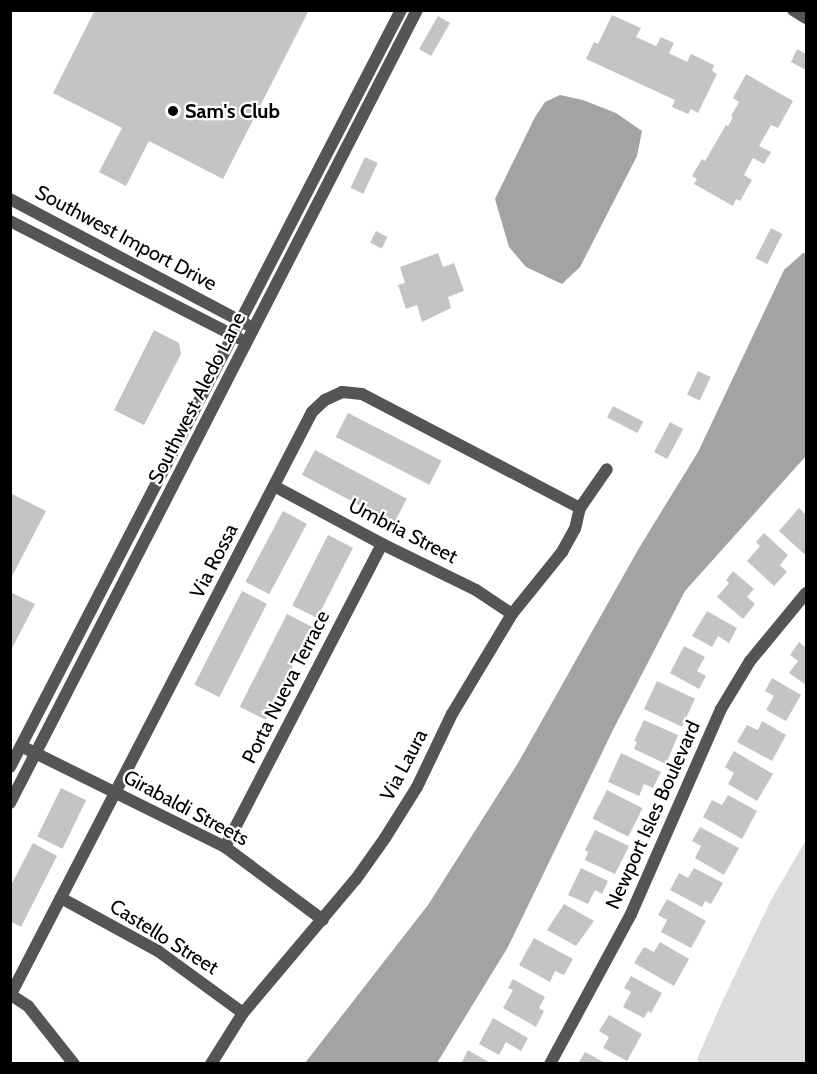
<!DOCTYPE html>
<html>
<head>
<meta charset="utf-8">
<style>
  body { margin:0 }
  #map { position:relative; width:817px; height:1074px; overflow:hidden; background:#fff; font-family:Cabin,sans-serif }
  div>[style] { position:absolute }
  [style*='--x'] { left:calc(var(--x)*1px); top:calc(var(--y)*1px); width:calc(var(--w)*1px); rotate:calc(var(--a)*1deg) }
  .green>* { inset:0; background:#dcdcdc }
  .water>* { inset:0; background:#a3a3a3 }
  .building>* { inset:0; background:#c4c4c4; transform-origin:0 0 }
  .minor>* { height:12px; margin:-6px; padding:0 6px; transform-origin:6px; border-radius:6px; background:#555 }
  .tertiary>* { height:12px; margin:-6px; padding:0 6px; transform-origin:6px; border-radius:6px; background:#555 }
  .dots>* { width:16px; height:16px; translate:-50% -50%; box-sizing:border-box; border:3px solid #fff; border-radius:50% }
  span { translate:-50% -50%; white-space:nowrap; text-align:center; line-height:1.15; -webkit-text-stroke:4.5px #fff; paint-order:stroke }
  .poi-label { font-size:20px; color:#000; font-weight:700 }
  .left { translate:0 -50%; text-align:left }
  .street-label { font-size:20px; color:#000 }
  .frame { position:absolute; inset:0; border:12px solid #000; pointer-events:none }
</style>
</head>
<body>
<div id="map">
  <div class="green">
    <i style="clip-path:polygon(806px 840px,806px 1063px,699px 1063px,697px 1059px,722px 1002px,771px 900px)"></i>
  </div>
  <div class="water">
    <i style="clip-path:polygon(560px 95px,583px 100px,616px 113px,642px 131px,637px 156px,580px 267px,562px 284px,526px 267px,509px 247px,495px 199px,535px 117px,545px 102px)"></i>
    <i style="clip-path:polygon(803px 253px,806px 253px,806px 456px,685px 591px,613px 730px,508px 947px,437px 1063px,305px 1063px,428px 905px,518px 763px,639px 548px,698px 452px,784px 270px)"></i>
  </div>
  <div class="building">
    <i style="clip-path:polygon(95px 10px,309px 10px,223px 179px,149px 141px,126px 186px,99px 172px,122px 128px,53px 93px)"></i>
    <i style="clip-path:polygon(612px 15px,641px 28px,636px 37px,656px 46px,661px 37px,674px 43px,669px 53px,687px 62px,691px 54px,714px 65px,712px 71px,717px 74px,698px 113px,691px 109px,688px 114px,672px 107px,675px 100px,586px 59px,594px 42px,598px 44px)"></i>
    <i style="left:438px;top:16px;width:14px;height:38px;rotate:30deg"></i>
    <i style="clip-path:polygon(797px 49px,806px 54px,806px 70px,791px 62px)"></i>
    <i style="clip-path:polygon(746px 74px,793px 101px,778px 128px,771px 125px,759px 146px,771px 152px,764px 164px,753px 158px,744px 175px,752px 180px,740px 201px,736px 199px,733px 206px,694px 184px,697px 179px,692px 176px,702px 159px,705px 161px,726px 125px,728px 126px,733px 117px,731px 116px,739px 102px,733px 98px)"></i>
    <i style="left:365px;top:157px;width:14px;height:34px;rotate:25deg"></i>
    <i style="left:771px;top:228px;width:13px;height:34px;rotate:27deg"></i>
    <i style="left:376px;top:231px;width:13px;height:13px;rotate:27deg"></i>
    <i style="clip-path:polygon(438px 253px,443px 267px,454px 263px,464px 291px,448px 297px,451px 308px,422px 322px,417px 305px,406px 309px,398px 285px,405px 283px,400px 267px)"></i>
    <i style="clip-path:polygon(154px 330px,179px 343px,181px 354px,144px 425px,114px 410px)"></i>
    <i style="left:698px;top:371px;width:14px;height:26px;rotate:25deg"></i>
    <i style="left:613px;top:406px;width:34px;height:13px;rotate:27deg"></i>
    <i style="left:348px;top:413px;width:105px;height:27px;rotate:27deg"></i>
    <i style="left:670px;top:422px;width:15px;height:34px;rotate:28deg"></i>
    <i style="left:315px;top:450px;width:104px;height:28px;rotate:28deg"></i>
    <i style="clip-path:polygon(10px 493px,46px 511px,10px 580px)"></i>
    <i style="clip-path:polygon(799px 508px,806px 515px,806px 551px,804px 554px,779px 531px)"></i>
    <i style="left:283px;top:511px;width:27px;height:80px;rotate:28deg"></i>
    <i style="clip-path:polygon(764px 533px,788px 555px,780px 565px,787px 572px,774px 586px,747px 561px,760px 546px,756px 542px)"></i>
    <i style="left:328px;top:535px;width:28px;height:79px;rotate:27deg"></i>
    <i style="clip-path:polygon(733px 571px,754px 589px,747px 597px,755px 604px,743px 619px,717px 597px,729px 583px,726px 580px)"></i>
    <i style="left:242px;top:591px;width:28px;height:105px;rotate:27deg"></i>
    <i style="clip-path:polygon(10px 592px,35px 604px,10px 652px)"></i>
    <i style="clip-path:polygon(707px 611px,737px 628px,729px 643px,718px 636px,712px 647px,692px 636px)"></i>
    <i style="left:287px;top:614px;width:29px;height:104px;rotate:27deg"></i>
    <i style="clip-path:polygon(799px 642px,806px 648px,806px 685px,789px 673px,798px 661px,790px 655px)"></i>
    <i style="clip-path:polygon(684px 646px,705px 657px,697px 671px,706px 676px,699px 689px,670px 673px)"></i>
    <i style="clip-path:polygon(772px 678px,801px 695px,786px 721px,766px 710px,774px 696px,765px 691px)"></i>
    <i style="left:657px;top:681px;width:42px;height:31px;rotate:25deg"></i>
    <i style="clip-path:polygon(644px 720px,678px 735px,666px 764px,634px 749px,637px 742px,634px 741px)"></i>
    <i style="clip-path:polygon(762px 721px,786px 735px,772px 761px,737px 742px,747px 725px,758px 730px)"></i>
    <i style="clip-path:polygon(734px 751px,773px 774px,757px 801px,728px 784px,734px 773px,725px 767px)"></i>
    <i style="clip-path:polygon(621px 753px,661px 772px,653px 788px,644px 784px,639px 796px,608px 782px)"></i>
    <i style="left:61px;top:788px;width:28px;height:54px;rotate:26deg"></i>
    <i style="left:607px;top:790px;width:40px;height:32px;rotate:27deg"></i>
    <i style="clip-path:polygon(728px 795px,757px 811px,742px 839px,703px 817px,712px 800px,722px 805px)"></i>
    <i style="clip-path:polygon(700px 827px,739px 848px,724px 875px,695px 858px,701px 846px,692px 841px)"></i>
    <i style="clip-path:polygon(595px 830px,629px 846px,615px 874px,585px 860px,588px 852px,585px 850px)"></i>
    <i style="clip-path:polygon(33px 843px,57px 856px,21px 927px,10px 921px,10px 887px)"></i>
    <i style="clip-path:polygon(581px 868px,608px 881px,602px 894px,595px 890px,588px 904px,568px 895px)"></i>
    <i style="clip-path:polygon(694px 868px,723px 883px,711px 904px,705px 901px,702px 907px,670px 890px,679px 873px,688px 878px)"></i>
    <i style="clip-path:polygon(667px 899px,706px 921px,691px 948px,661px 932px,667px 920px,658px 915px)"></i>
    <i style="clip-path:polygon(564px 904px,594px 921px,576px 946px,547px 930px)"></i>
    <i style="clip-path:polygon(534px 938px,573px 959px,564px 975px,555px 971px,550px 982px,519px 965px)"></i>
    <i style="clip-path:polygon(660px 942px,689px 959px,674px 986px,634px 963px,644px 947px,654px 952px)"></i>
    <i style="clip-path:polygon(631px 976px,662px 993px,651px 1013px,648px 1011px,644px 1018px,623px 1007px,631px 992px,624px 988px)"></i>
    <i style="clip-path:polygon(513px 979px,545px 997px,539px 1008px,544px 1011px,536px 1027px,503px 1008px,513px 990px,508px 988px)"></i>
    <i style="clip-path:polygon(609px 1015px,642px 1034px,627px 1061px,603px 1048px,609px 1037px,599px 1031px)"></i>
    <i style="clip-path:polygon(493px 1018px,528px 1038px,521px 1051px,506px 1042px,499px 1055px,479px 1044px)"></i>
    <i style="clip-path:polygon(468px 1050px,492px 1064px,461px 1064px)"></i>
    <i style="clip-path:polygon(585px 1052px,607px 1064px,578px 1064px)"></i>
  </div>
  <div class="minor">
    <i style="--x:274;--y:486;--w:123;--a:28.2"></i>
    <i style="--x:382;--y:544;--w:105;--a:26.1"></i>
    <i style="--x:476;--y:590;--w:43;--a:33.7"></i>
    <i style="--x:21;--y:746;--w:228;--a:26.3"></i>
    <i style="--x:225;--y:847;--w:122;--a:36.7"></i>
    <i style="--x:225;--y:847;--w:341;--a:-62.6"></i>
    <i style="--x:61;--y:898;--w:111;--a:28.7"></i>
    <i style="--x:158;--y:951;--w:105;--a:36.1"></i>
    <i style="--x:11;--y:995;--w:20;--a:33"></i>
    <i style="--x:28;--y:1006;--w:74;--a:51.6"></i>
    <i style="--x:10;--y:996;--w:657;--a:-62.66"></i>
    <i style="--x:312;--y:412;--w:18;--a:-43"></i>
    <i style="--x:325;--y:400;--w:19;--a:-25"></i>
    <i style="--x:342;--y:392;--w:20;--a:6"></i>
    <i style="--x:362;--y:394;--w:246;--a:27.6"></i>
    <i style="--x:211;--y:1064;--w:60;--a:-57.9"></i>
    <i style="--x:243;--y:1013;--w:175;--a:-49.9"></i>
    <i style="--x:356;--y:879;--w:50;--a:-54.7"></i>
    <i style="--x:385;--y:838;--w:60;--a:-57.9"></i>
    <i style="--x:417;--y:787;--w:81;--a:-64.4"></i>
    <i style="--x:452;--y:714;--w:117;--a:-59"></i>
    <i style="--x:512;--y:614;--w:80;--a:-51.1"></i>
    <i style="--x:562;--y:552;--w:26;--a:-61"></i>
    <i style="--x:575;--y:529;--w:22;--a:-77"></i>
    <i style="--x:580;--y:508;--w:47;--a:-55.3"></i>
    <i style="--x:550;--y:1064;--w:170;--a:-61.6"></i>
    <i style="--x:631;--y:914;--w:224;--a:-66.3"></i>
    <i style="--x:721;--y:709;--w:56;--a:-58.9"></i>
    <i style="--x:750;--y:661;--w:88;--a:-50.5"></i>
  </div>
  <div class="tertiary">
    <i style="--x:793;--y:10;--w:15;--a:32"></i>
    <i style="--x:10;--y:199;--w:267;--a:27.9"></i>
    <i style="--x:10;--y:221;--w:257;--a:27.1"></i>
    <i style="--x:10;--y:767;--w:852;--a:-62.68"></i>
    <i style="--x:10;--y:803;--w:891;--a:-62.83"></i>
  </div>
  <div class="dots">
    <i style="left:173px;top:111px;background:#000"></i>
  </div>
  <div class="poi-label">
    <span class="left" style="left:185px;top:111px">Sam's Club</span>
  </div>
  <div class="street-label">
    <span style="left:126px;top:238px;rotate:28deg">Southwest Import Drive</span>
    <span style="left:197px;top:398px;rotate:-63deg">Southwest Aledo Lane</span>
    <span style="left:403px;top:531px;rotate:27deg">Umbria Street</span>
    <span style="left:214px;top:561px;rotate:-63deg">Via Rossa</span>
    <span style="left:286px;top:687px;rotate:-63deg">Porta Nueva Terrace</span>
    <span style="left:404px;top:765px;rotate:-62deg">Via Laura</span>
    <span style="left:186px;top:808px;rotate:28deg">Girabaldi Streets</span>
    <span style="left:653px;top:815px;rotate:-66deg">Newport Isles Boulevard</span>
    <span style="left:164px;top:937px;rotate:32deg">Castello Street</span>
  </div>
  <div class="frame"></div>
</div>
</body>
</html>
